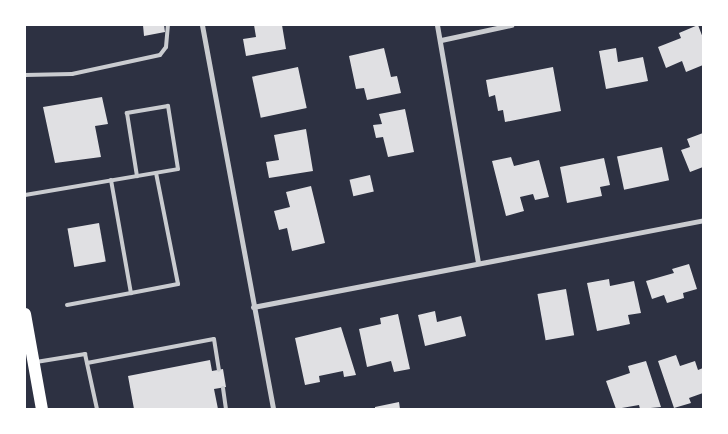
<!DOCTYPE html>
<html>
<head>
<meta charset="utf-8">
<style>
  body { margin:0 }
  #map { position:relative; width:728px; height:434px; overflow:hidden; background:#2d3142; font-family:"Roboto Serif",serif }
  div>[style] { position:absolute }
  [style*='--x'] { left:calc(var(--x)*1px); top:calc(var(--y)*1px); width:calc(var(--w)*1px); rotate:calc(var(--a)*1deg) }
  .building>* { inset:0; background:#e0e0e3; transform-origin:0 0 }
  .service>* { height:4px; margin:-2px; padding:0 2px; transform-origin:2px; border-radius:2px; background:#caccd0 }
  .minor>* { height:5px; margin:-2.5px; padding:0 2.5px; transform-origin:2.5px; border-radius:2.5px; background:#caccd0 }
  .primary>* { height:12px; margin:-6px; padding:0 6px; transform-origin:6px; border-radius:6px; background:#fff }
  span { translate:-50% -50%; white-space:nowrap; text-align:center; line-height:1.15; -webkit-text-stroke:5px #fff; paint-order:stroke }
  .frame { position:absolute; inset:0; border:26px solid #fff; pointer-events:none }
</style>
</head>
<body>
<div id="map">
  <div class="building">
    <i style="clip-path:polygon(143px 25px,164px 25px,165px 32px,144px 36px)"></i>
    <i style="clip-path:polygon(254px 25px,282px 25px,286px 49px,246px 56px,243px 39px,256px 37px)"></i>
    <i style="clip-path:polygon(698px 25px,703px 38px,703px 65px,686px 72px,682px 61px,666px 68px,658px 47px,681px 38px,679px 33px)"></i>
    <i style="clip-path:polygon(384px 48px,391px 77px,397px 76px,401px 93px,367px 100px,364px 88px,356px 89px,349px 56px)"></i>
    <i style="clip-path:polygon(616px 48px,618px 62px,643px 57px,648px 81px,606px 89px,599px 51px)"></i>
    <i style="left:298px;top:67px;width:42px;height:47px;rotate:78deg"></i>
    <i style="clip-path:polygon(553px 67px,561px 111px,505px 122px,503px 110px,498px 111px,495px 95px,489px 97px,486px 80px)"></i>
    <i style="clip-path:polygon(102px 97px,108px 124px,95px 126px,101px 157px,55px 163px,43px 107px)"></i>
    <i style="clip-path:polygon(405px 109px,414px 152px,388px 157px,383px 137px,376px 138px,373px 125px,382px 124px,379px 114px)"></i>
    <i style="clip-path:polygon(306px 129px,313px 171px,269px 178px,266px 162px,279px 160px,274px 135px)"></i>
    <i style="clip-path:polygon(703px 133px,703px 167px,690px 172px,681px 150px,690px 147px,687px 139px)"></i>
    <i style="left:662px;top:147px;width:34px;height:46px;rotate:78deg"></i>
    <i style="clip-path:polygon(511px 157px,514px 166px,539px 160px,549px 197px,535px 200px,533px 194px,520px 197px,524px 211px,506px 216px,492px 161px)"></i>
    <i style="clip-path:polygon(604px 158px,610px 185px,600px 187px,602px 196px,567px 203px,560px 167px)"></i>
    <i style="left:370px;top:175px;width:17px;height:21px;rotate:77deg"></i>
    <i style="clip-path:polygon(311px 186px,325px 243px,292px 251px,287px 228px,279px 230px,274px 211px,290px 207px,286px 192px)"></i>
    <i style="left:99px;top:223px;width:39px;height:32px;rotate:80deg"></i>
    <i style="clip-path:polygon(689px 264px,697px 289px,683px 293px,684px 298px,667px 303px,664px 295px,652px 299px,646px 281px,674px 273px,672px 269px)"></i>
    <i style="clip-path:polygon(609px 279px,610px 286px,634px 281px,641px 313px,628px 315px,630px 324px,597px 331px,587px 283px)"></i>
    <i style="left:566px;top:289px;width:47px;height:29px;rotate:80deg"></i>
    <i style="clip-path:polygon(435px 311px,437px 322px,461px 316px,466px 336px,425px 346px,418px 315px)"></i>
    <i style="clip-path:polygon(398px 314px,410px 369px,394px 372px,391px 361px,367px 367px,359px 329px,381px 324px,380px 318px)"></i>
    <i style="clip-path:polygon(341px 327px,356px 375px,344px 377px,343px 371px,319px 376px,320px 382px,305px 385px,295px 338px)"></i>
    <i style="clip-path:polygon(676px 355px,680px 366px,695px 361px,698px 370px,703px 368px,703px 393px,689px 398px,691px 403px,674px 408px,658px 361px)"></i>
    <i style="clip-path:polygon(210px 360px,212px 371px,223px 369px,226px 387px,214px 389px,218px 409px,134px 409px,128px 376px)"></i>
    <i style="clip-path:polygon(646px 361px,661px 407px,640px 409px,639px 405px,616px 409px,606px 381px,630px 373px,628px 366px)"></i>
    <i style="clip-path:polygon(399px 402px,400px 409px,375px 409px,375px 407px)"></i>
  </div>
  <div class="service">
    <i style="--x:25;--y:75;--w:47;--a:-1.2"></i>
    <i style="--x:72;--y:74;--w:90;--a:-12.2"></i>
    <i style="--x:160;--y:55;--w:10;--a:-53"></i>
    <i style="--x:166;--y:47;--w:22;--a:-85"></i>
    <i style="--x:111;--y:180;--w:115;--a:80"></i>
    <i style="--x:131;--y:293;--w:48;--a:-10.8"></i>
    <i style="--x:178;--y:284;--w:113;--a:-101.2"></i>
    <i style="--x:25;--y:195;--w:155;--a:-9.6"></i>
    <i style="--x:178;--y:169;--w:64;--a:-99"></i>
    <i style="--x:168;--y:106;--w:42;--a:170.3"></i>
    <i style="--x:127;--y:113;--w:64;--a:81"></i>
    <i style="--x:67;--y:305;--w:65;--a:-10.6"></i>
    <i style="--x:36;--y:362;--w:50;--a:-9.3"></i>
    <i style="--x:85;--y:354;--w:56;--a:77.7"></i>
    <i style="--x:87;--y:363;--w:129;--a:-10.7"></i>
    <i style="--x:214;--y:339;--w:31;--a:81"></i>
    <i style="--x:223;--y:388;--w:21;--a:82"></i>
  </div>
  <div class="minor">
    <i style="--x:202;--y:25;--w:391;--a:79.5"></i>
    <i style="--x:437;--y:25;--w:241;--a:80.2"></i>
    <i style="--x:441;--y:40;--w:72;--a:-12.1"></i>
    <i style="--x:253;--y:307;--w:458;--a:-10.9"></i>
  </div>
  <div class="primary">
    <i style="--x:25;--y:314;--w:97;--a:79.9"></i>
  </div>
  <div class="frame"></div>
</div>
</body>
</html>
